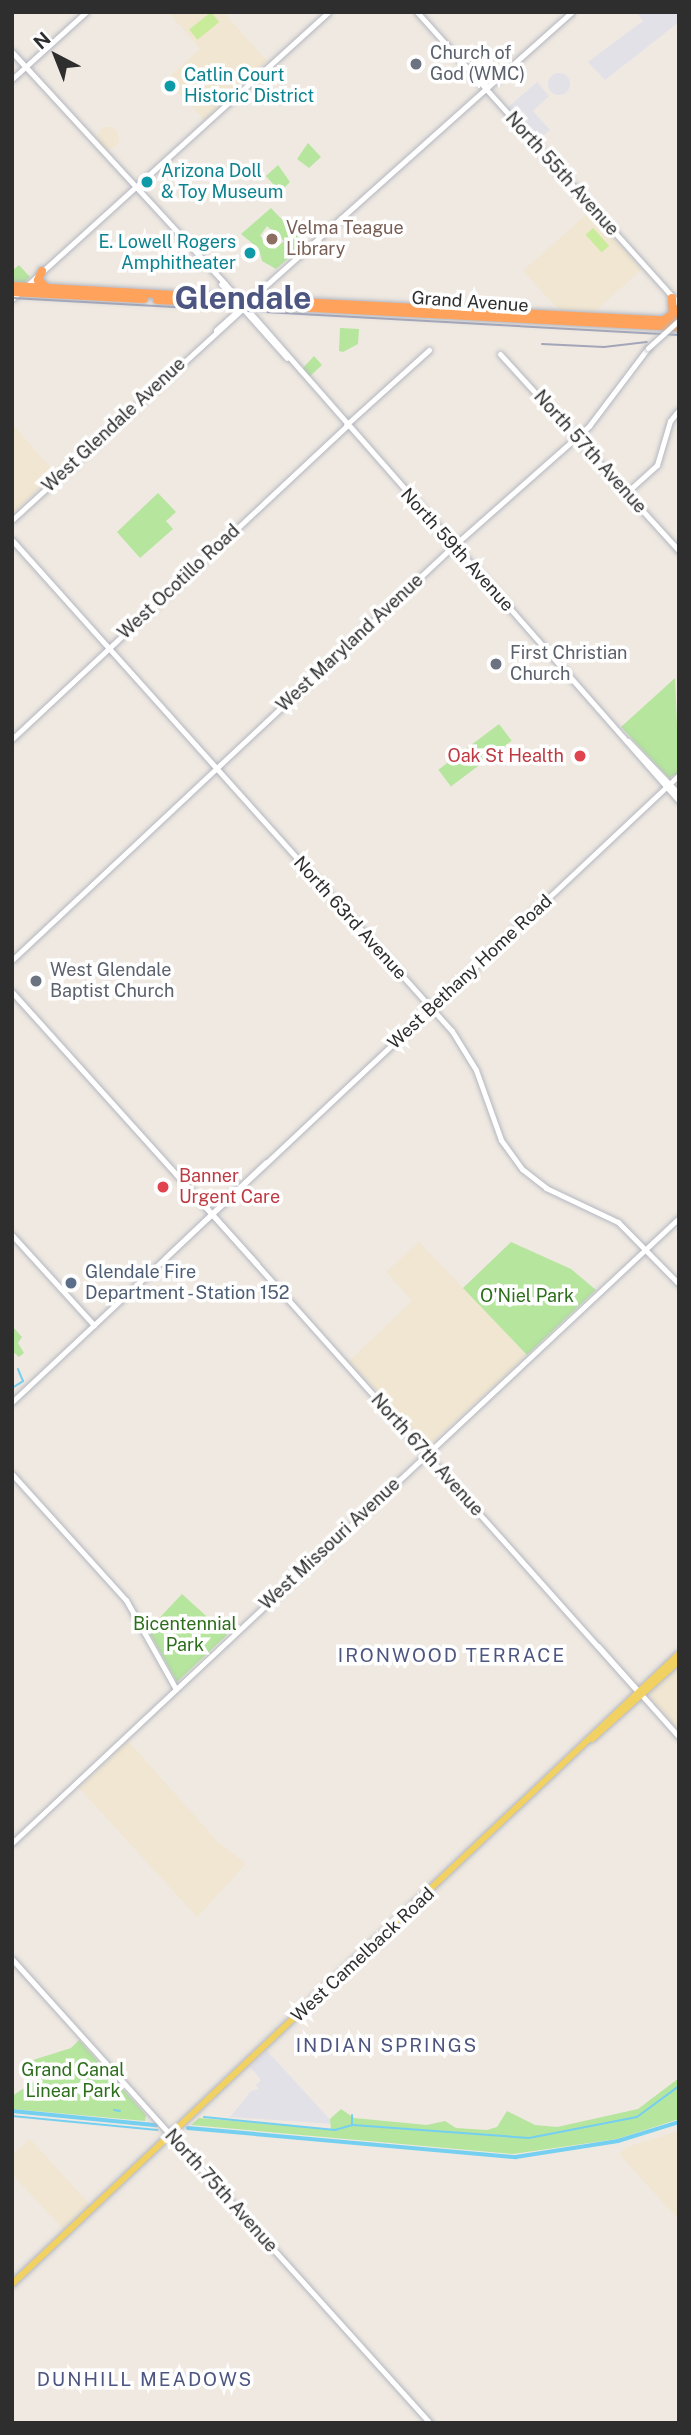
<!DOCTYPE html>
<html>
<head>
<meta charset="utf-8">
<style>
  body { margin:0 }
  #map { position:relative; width:691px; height:2435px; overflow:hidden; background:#efe9e1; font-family:"Public Sans",sans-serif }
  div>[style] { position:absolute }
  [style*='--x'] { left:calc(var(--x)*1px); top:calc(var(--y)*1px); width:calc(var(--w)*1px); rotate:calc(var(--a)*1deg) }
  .industrial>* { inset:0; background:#e3e1e8 }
  .round { border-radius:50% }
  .education>* { inset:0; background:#f0e6d1 }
  .green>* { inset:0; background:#b6e59e; transform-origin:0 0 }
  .pitch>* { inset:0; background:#c9ec9a; transform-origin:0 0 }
  .stream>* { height:2px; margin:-1px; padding:0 1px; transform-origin:1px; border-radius:1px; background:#75cff0 }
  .canal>* { height:3.5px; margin:-1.75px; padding:0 1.75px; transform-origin:1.75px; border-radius:1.75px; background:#75cff0 }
  .highway-tunnel>* { height:8px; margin-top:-4px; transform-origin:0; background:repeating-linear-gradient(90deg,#c8c4bd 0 8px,transparent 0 12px) }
  .roads { filter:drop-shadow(0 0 2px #b4b7c1) drop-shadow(0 0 2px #b4b7c1) }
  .secondary>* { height:5px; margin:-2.5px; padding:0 2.5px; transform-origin:2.5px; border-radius:2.5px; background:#fff }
  .primary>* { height:6px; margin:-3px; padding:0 3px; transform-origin:3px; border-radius:3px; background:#f2d163 }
  .highway>* { height:8px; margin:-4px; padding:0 4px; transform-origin:4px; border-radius:4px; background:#ffa35c }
  .rail>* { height:2px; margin:-1px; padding:0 1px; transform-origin:1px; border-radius:1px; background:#a3a6b8 }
  .bridges { filter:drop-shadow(0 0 2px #b4b7c1) drop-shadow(0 0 2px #b4b7c1) }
  .secondary-bridge>* { height:5px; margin:-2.5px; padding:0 2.5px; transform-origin:2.5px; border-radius:2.5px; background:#fff }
  .dots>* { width:19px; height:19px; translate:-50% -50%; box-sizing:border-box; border:4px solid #fff; border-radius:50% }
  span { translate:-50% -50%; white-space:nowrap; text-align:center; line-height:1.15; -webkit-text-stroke:7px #fff; paint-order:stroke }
  .worship-label { font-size:18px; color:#5b616d }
  .left { translate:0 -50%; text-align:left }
  .culture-label { font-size:18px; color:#0d838f }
  .right { translate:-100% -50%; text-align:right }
  .street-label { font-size:18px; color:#2e2e2e }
  .education-label { font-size:18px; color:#785e54 }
  .health-label { font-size:18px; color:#be3a42 }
  .service-label { font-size:18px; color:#4e5e75 }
  .park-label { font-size:18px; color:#2c6e1b }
  .neighbourhood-label { font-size:19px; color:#4d5680; letter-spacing:2px }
  .town-label { font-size:32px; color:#4d5680; font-weight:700 }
  .frame { position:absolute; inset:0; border:14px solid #2e2e2e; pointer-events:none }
  .north { position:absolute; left:21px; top:21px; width:70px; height:70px; -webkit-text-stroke:5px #fff; paint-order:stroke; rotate:318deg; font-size:19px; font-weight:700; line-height:28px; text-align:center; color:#2e2e2e }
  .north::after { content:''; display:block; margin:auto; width:24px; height:32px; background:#2e2e2e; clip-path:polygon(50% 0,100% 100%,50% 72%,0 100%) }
</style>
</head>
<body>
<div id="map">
  <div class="industrial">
    <i style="clip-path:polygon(636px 12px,679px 12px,679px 22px,605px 80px,588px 62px,643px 21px)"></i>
    <i class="round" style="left:548px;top:73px;width:22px;height:22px"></i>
    <i style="clip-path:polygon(537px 82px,549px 96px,533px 111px,550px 130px,537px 141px,507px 108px)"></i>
    <i style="clip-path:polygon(267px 2051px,334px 2124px,230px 2117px,251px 2091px,259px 2089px,256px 2085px,261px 2080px,250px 2067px)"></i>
  </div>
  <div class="education">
    <i style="clip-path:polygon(168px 12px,223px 12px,267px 61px,204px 120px,166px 80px,200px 49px)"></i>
    <i class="round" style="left:97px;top:127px;width:22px;height:22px"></i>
    <i style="clip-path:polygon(590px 211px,642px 269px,594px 312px,560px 311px,523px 271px)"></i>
    <i style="clip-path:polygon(12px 424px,55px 473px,12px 514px)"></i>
    <i style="clip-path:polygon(419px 1242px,527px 1355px,428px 1446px,349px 1361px,412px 1301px,386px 1272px)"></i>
    <i style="clip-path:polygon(679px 1663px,679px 1730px,648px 1695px)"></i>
    <i style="clip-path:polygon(128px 1741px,217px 1841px,246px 1864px,197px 1917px,79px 1788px)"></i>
    <i style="clip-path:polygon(679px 2131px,679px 2220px,619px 2154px,627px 2147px)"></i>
    <i style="clip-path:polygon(30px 2139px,91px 2206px,64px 2230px,12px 2174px,12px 2155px)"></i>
  </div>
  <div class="green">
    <i style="clip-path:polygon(308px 143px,321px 157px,309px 168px,297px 159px)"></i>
    <i style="clip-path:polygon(278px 165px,290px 182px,280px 192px,266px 176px)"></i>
    <i style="clip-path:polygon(evenodd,271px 208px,305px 244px,276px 269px,262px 261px,259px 249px,241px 234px,271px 208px,267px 226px,284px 241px,275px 249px,260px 236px,267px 226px)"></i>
    <i style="clip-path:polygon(19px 265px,30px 277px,23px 284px,12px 284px,12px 271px)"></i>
    <i style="clip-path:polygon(340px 328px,359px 329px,358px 344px,343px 352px,339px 351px)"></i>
    <i style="clip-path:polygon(314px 356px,322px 365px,309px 377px,302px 369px)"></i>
    <i style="clip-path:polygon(158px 493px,176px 512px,166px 521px,173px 529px,140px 558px,117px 532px)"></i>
    <i style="clip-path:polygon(675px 678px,679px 773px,669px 778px,621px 727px)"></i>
    <i style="left:499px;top:724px;width:21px;height:76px;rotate:53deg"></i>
    <i style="clip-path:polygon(511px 1242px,571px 1269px,596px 1290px,527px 1355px,463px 1288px)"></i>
    <i style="clip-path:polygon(12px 1326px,22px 1337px,18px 1343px,24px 1353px,19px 1357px,12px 1351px)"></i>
    <i style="clip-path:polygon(182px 1594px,227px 1635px,177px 1682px,148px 1630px)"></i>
    <i style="clip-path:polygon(79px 2040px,146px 2115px,145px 2121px,12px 2109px,12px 2096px,40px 2078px,33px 2060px,71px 2048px)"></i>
    <i style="clip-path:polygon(679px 2078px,679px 2119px,617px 2139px,513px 2154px,191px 2125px,199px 2118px,331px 2129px,330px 2119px,341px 2109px,354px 2118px,427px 2125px,445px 2121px,456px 2128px,487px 2130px,497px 2127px,507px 2111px,535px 2125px,557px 2127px,638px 2109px)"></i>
  </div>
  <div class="pitch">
    <i style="left:211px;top:12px;width:13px;height:28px;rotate:51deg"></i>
    <i style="left:593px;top:228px;width:24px;height:10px;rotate:48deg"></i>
  </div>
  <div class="stream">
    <i style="--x:12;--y:1388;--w:13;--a:-32"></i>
    <i style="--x:23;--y:1381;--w:13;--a:-113"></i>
    <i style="--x:114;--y:2110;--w:6;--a:9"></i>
    <i style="--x:352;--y:2115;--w:10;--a:90"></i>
    <i style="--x:12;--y:2116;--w:146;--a:5.5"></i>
    <i style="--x:204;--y:2117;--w:132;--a:5.7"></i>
    <i style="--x:335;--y:2130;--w:19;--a:-16"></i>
    <i style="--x:353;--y:2125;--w:176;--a:4.2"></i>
    <i style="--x:529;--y:2138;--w:110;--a:-11"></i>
    <i style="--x:637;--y:2117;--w:52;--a:-36.4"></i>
  </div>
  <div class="canal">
    <i style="--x:12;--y:2111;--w:145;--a:5.6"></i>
    <i style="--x:188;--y:2128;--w:329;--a:5.1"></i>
    <i style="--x:516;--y:2157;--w:103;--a:-8.9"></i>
    <i style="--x:618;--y:2141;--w:64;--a:-17.3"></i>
  </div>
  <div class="highway-tunnel">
    <i style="--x:224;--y:303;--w:34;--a:3"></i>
  </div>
  <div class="roads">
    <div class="secondary">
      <i style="--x:417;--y:12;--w:392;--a:48.1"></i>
      <i style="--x:12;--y:52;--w:315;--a:47.4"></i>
      <i style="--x:225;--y:284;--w:688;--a:48.71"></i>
      <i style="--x:12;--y:79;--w:100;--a:-42.2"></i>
      <i style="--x:221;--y:284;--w:99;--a:48.3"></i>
      <i style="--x:12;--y:299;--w:427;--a:-42.2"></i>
      <i style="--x:216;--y:330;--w:477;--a:-41.8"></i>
      <i style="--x:500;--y:354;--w:266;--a:47.7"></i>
      <i style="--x:346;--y:425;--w:112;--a:-42.1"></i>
      <i style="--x:626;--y:493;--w:42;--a:-42.1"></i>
      <i style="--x:657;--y:465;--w:46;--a:-73.5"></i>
      <i style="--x:670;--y:421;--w:14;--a:-51"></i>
      <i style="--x:12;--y:520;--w:328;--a:-42.5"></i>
      <i style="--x:12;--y:540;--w:659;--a:48.14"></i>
      <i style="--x:452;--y:1031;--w:46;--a:58.4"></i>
      <i style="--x:476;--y:1070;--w:74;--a:70.3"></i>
      <i style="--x:501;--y:1140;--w:36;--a:54"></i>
      <i style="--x:522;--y:1169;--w:31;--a:38"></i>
      <i style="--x:546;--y:1188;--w:80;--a:25.3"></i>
      <i style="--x:618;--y:1222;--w:87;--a:45.5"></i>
      <i style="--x:12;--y:739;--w:458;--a:-43.1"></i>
      <i style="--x:628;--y:741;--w:74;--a:46.1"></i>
      <i style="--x:12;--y:960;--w:599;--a:-43.17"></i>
      <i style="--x:449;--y:550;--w:187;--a:-41.5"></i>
      <i style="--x:589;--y:426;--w:98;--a:-52.9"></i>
      <i style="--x:12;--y:992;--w:366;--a:48"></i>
      <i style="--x:176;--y:1174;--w:698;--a:48.25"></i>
      <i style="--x:12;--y:1235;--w:122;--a:47.7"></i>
      <i style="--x:165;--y:1258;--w:139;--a:-43.5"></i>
      <i style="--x:12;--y:1402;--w:915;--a:-43.23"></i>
      <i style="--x:12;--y:1474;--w:170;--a:47.9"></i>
      <i style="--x:126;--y:1600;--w:102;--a:60.7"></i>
      <i style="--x:598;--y:1646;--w:122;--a:48.3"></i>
      <i style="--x:12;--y:1843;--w:914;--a:-43.14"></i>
      <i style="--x:12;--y:1959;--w:625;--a:47.99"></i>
    </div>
    <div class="primary">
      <i style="--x:592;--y:1739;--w:117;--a:-41.9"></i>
      <i style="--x:12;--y:2284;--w:917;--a:-43.37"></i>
    </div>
    <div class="highway">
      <i style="--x:42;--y:271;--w:10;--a:114"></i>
      <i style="--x:38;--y:280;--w:11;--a:41"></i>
      <i style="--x:12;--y:286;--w:212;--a:3.2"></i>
      <i style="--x:12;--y:292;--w:132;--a:3"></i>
      <i style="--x:672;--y:298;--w:17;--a:87"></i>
      <i style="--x:157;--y:300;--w:46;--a:2.5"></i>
      <i style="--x:259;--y:300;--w:421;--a:2.9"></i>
      <i style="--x:258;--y:305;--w:422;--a:3"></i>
      <i style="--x:664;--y:320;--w:18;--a:-34"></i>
    </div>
  </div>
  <div class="rail">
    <i style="--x:12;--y:298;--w:668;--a:3.18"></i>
    <i style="--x:542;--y:344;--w:62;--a:2.8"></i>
    <i style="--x:604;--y:347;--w:43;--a:-6.6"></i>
  </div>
  <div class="bridges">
    <div class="secondary-bridge">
      <i style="--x:648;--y:348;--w:42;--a:-42.1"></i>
    </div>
  </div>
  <div class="dots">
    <i style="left:416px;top:64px;background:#6b7280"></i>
    <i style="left:170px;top:86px;background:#0f9aa8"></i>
    <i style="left:147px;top:182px;background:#0f9aa8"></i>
    <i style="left:272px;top:239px;background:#8d6e63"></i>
    <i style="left:250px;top:253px;background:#0f9aa8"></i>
    <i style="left:496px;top:664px;background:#6b7280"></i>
    <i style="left:580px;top:756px;background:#e0444e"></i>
    <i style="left:36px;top:981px;background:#6b7280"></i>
    <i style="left:163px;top:1187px;background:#e0444e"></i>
    <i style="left:71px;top:1283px;background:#5c6f8a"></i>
  </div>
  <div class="worship-label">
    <span class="left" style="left:430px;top:64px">Church of<br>God (WMC)</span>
    <span class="left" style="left:510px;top:664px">First Christian<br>Church</span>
    <span class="left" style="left:50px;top:981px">West Glendale<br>Baptist Church</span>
  </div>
  <div class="culture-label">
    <span class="left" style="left:184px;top:86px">Catlin Court<br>Historic District</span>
    <span class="left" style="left:161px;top:182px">Arizona Doll<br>&amp; Toy Museum</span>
    <span class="right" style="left:236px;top:253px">E. Lowell Rogers<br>Amphitheater</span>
  </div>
  <div class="street-label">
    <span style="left:562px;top:174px;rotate:48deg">North 55th Avenue</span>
    <span style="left:470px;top:302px;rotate:4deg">Grand Avenue</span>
    <span style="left:114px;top:425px;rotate:-43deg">West Glendale Avenue</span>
    <span style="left:590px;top:452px;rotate:48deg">North 57th Avenue</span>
    <span style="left:457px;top:550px;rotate:48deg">North 59th Avenue</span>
    <span style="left:179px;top:582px;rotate:-43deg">West Ocotillo Road</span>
    <span style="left:350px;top:643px;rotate:-43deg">West Maryland Avenue</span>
    <span style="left:350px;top:918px;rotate:48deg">North 63rd Avenue</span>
    <span style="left:470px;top:972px;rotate:-43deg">West Bethany Home Road</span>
    <span style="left:427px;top:1455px;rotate:48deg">North 67th Avenue</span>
    <span style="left:330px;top:1544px;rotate:-43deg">West Missouri Avenue</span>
    <span style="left:363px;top:1955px;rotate:-43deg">West Camelback Road</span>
    <span style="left:221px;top:2191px;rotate:48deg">North 75th Avenue</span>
  </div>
  <div class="education-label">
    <span class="left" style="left:286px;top:239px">Velma Teague<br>Library</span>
  </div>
  <div class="health-label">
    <span class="right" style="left:564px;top:756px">Oak St Health</span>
    <span class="left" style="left:179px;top:1187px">Banner<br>Urgent Care</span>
  </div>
  <div class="service-label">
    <span class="left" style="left:85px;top:1283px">Glendale Fire<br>Department - Station 152</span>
  </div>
  <div class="park-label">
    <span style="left:527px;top:1296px">O'Niel Park</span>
    <span style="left:185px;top:1635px">Bicentennial<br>Park</span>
    <span style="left:73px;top:2081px">Grand Canal<br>Linear Park</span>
  </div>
  <div class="neighbourhood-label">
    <span style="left:452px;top:1656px">IRONWOOD TERRACE</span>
    <span style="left:387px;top:2046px">INDIAN SPRINGS</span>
    <span style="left:145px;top:2380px">DUNHILL MEADOWS</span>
  </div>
  <div class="town-label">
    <span style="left:243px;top:298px">Glendale</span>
  </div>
  <div class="frame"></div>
  <div class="north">N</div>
</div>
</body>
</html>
